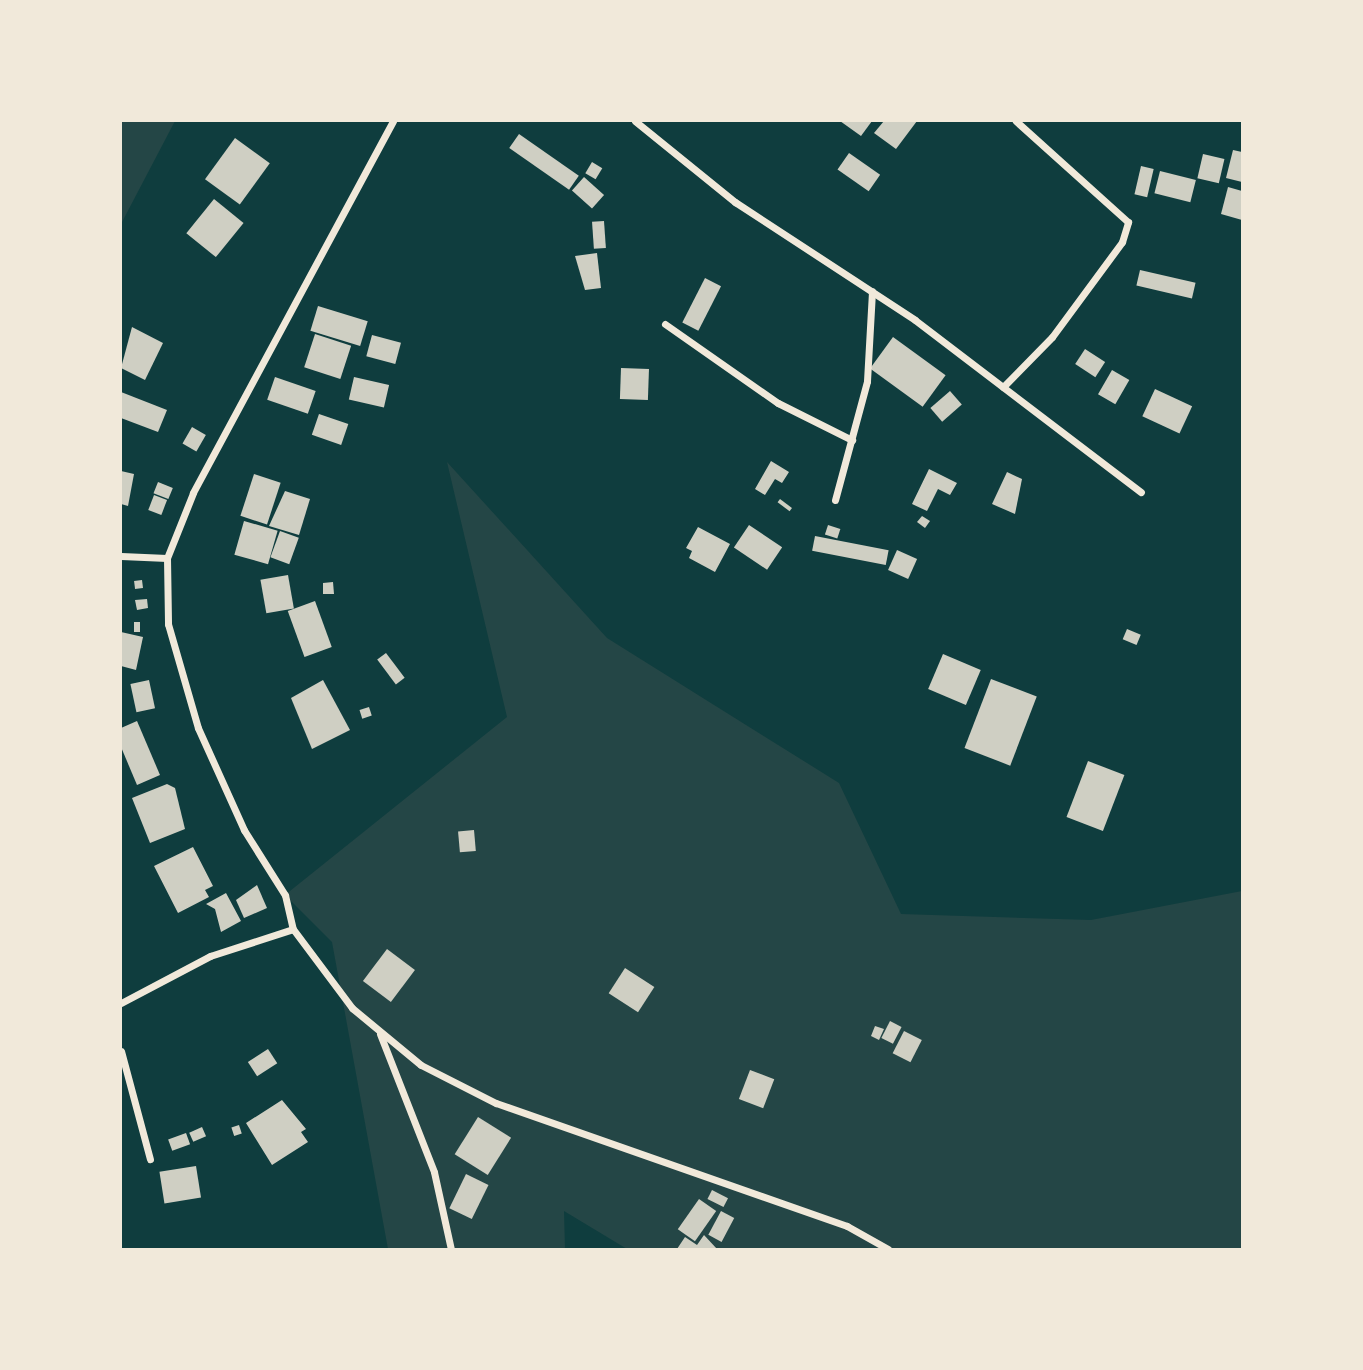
<!DOCTYPE html>
<html>
<head>
<meta charset="utf-8">
<style>
  body { margin:0 }
  #map { position:relative; width:1363px; height:1370px; overflow:hidden; background:#0f3d3e; font-family:Roboto,sans-serif }
  div>[style] { position:absolute }
  [style*='--x'] { left:calc(var(--x)*1px); top:calc(var(--y)*1px); width:calc(var(--w)*1px); rotate:calc(var(--a)*1deg) }
  .green>* { inset:0; background:#244646 }
  .building>* { inset:0; background:#cfcfc3; transform-origin:0 0 }
  .minor>* { height:7px; margin:-3.5px; padding:0 3.5px; transform-origin:3.5px; border-radius:3.5px; background:#f1e9da }
  span { translate:-50% -50%; white-space:nowrap; text-align:center; line-height:1.15; -webkit-text-stroke:5px #f1e9da; paint-order:stroke }
  .frame { position:absolute; inset:0; border:122px solid #f1e9da; pointer-events:none }
</style>
</head>
<body>
<div id="map">
  <div class="green">
    <i style="clip-path:polygon(121px 121px,175px 121px,121px 224px)"></i>
    <i style="clip-path:polygon(447px 462px,607px 638px,839px 783px,901px 914px,1091px 920px,1242px 891px,1242px 1249px,627px 1249px,564px 1211px,565px 1249px,388px 1249px,332px 942px,285px 895px,507px 717px)"></i>
  </div>
  <div class="building">
    <i style="clip-path:polygon(840px 121px,872px 121px,861px 136px)"></i>
    <i style="clip-path:polygon(884px 121px,917px 121px,896px 149px,874px 133px)"></i>
    <i style="left:519px;top:134px;width:73px;height:17px;rotate:35deg"></i>
    <i style="left:235px;top:138px;width:43px;height:51px;rotate:36deg"></i>
    <i style="clip-path:polygon(1233px 150px,1242px 152px,1242px 182px,1226px 178px)"></i>
    <i style="left:849px;top:153px;width:38px;height:20px;rotate:35deg"></i>
    <i style="left:1203px;top:154px;width:22px;height:25px;rotate:13deg"></i>
    <i style="left:592px;top:162px;width:12px;height:13px;rotate:31deg"></i>
    <i style="left:1141px;top:166px;width:13px;height:29px;rotate:13deg"></i>
    <i style="left:1160px;top:171px;width:37px;height:23px;rotate:14deg"></i>
    <i style="left:584px;top:177px;width:27px;height:18px;rotate:42deg"></i>
    <i style="clip-path:polygon(1228px 187px,1242px 191px,1242px 220px,1221px 214px)"></i>
    <i style="left:214px;top:199px;width:38px;height:44px;rotate:39deg"></i>
    <i style="left:604px;top:221px;width:27px;height:12px;rotate:86deg"></i>
    <i style="clip-path:polygon(597px 253px,601px 288px,585px 290px,575px 256px)"></i>
    <i style="left:1140px;top:270px;width:57px;height:16px;rotate:13deg"></i>
    <i style="left:705px;top:278px;width:18px;height:50px;rotate:27deg"></i>
    <i style="left:318px;top:306px;width:52px;height:26px;rotate:17deg"></i>
    <i style="clip-path:polygon(132px 327px,163px 343px,145px 380px,121px 368px)"></i>
    <i style="left:315px;top:334px;width:38px;height:35px;rotate:18deg"></i>
    <i style="left:372px;top:335px;width:30px;height:22px;rotate:15deg"></i>
    <i style="left:893px;top:337px;width:65px;height:39px;rotate:36deg"></i>
    <i style="left:1085px;top:349px;width:24px;height:18px;rotate:33deg"></i>
    <i style="left:621px;top:368px;width:28px;height:31px;rotate:2deg"></i>
    <i style="left:1112px;top:370px;width:20px;height:28px;rotate:30deg"></i>
    <i style="left:275px;top:377px;width:43px;height:24px;rotate:19deg"></i>
    <i style="left:354px;top:377px;width:36px;height:23px;rotate:13deg"></i>
    <i style="left:1155px;top:389px;width:41px;height:30px;rotate:25deg"></i>
    <i style="left:950px;top:391px;width:18px;height:26px;rotate:49deg"></i>
    <i style="clip-path:polygon(121px 392px,167px 410px,158px 432px,121px 418px)"></i>
    <i style="left:319px;top:414px;width:31px;height:22px;rotate:19deg"></i>
    <i style="left:192px;top:427px;width:16px;height:19px;rotate:30deg"></i>
    <i style="clip-path:polygon(771px 461px,789px 472px,782px 483px,775px 479px,765px 495px,755px 489px)"></i>
    <i style="clip-path:polygon(929px 469px,957px 483px,950px 495px,938px 489px,927px 511px,912px 504px)"></i>
    <i style="clip-path:polygon(121px 471px,134px 474px,128px 506px,121px 504px)"></i>
    <i style="clip-path:polygon(1007px 472px,1022px 479px,1015px 514px,992px 504px)"></i>
    <i style="left:254px;top:474px;width:28px;height:44px;rotate:18deg"></i>
    <i style="left:158px;top:482px;width:16px;height:12px;rotate:22deg"></i>
    <i style="clip-path:polygon(285px 491px,310px 499px,299px 535px,269px 526px)"></i>
    <i style="left:154px;top:495px;width:14px;height:16px;rotate:21deg"></i>
    <i style="left:780px;top:499px;width:15px;height:4px;rotate:37deg"></i>
    <i style="clip-path:polygon(922px 516px,930px 521px,925px 528px,917px 522px)"></i>
    <i style="left:244px;top:521px;width:35px;height:35px;rotate:16deg"></i>
    <i style="left:749px;top:525px;width:40px;height:27px;rotate:34deg"></i>
    <i style="left:828px;top:525px;width:13px;height:10px;rotate:18deg"></i>
    <i style="clip-path:polygon(698px 527px,730px 544px,715px 572px,689px 558px,692px 551px,686px 548px)"></i>
    <i style="left:280px;top:531px;width:20px;height:28px;rotate:20deg"></i>
    <i style="left:815px;top:536px;width:75px;height:15px;rotate:11deg"></i>
    <i style="left:897px;top:550px;width:22px;height:22px;rotate:24deg"></i>
    <i style="left:288px;top:575px;width:34px;height:28px;rotate:80deg"></i>
    <i style="left:142px;top:580px;width:8px;height:8px;rotate:83deg"></i>
    <i style="clip-path:polygon(333px 582px,334px 594px,323px 594px,323px 583px)"></i>
    <i style="clip-path:polygon(147px 599px,148px 608px,137px 610px,135px 600px)"></i>
    <i style="left:315px;top:601px;width:49px;height:29px;rotate:70deg"></i>
    <i style="left:134px;top:622px;width:6px;height:10px"></i>
    <i style="left:1127px;top:629px;width:15px;height:11px;rotate:23deg"></i>
    <i style="clip-path:polygon(121px 632px,143px 637px,136px 670px,121px 666px)"></i>
    <i style="left:386px;top:653px;width:31px;height:11px;rotate:53deg"></i>
    <i style="left:943px;top:654px;width:41px;height:38px;rotate:23deg"></i>
    <i style="left:991px;top:679px;width:49px;height:74px;rotate:21deg"></i>
    <i style="left:149px;top:680px;width:29px;height:19px;rotate:78deg"></i>
    <i style="clip-path:polygon(323px 680px,350px 730px,312px 749px,291px 698px)"></i>
    <i style="left:369px;top:707px;width:9px;height:10px;rotate:72deg"></i>
    <i style="clip-path:polygon(137px 721px,160px 775px,137px 785px,121px 747px,121px 728px)"></i>
    <i style="left:1088px;top:761px;width:39px;height:60px;rotate:21deg"></i>
    <i style="clip-path:polygon(167px 784px,175px 788px,185px 829px,150px 843px,132px 798px)"></i>
    <i style="left:474px;top:830px;width:21px;height:16px;rotate:85deg"></i>
    <i style="clip-path:polygon(193px 847px,213px 886px,205px 890px,209px 897px,178px 913px,154px 866px)"></i>
    <i style="clip-path:polygon(257px 885px,267px 908px,244px 918px,236px 900px)"></i>
    <i style="clip-path:polygon(226px 893px,241px 921px,221px 932px,215px 909px,206px 904px)"></i>
    <i style="left:387px;top:949px;width:35px;height:40px;rotate:37deg"></i>
    <i style="left:625px;top:968px;width:35px;height:30px;rotate:33deg"></i>
    <i style="left:890px;top:1021px;width:13px;height:19px;rotate:27deg"></i>
    <i style="clip-path:polygon(875px 1026px,884px 1029px,879px 1040px,871px 1036px)"></i>
    <i style="left:904px;top:1031px;width:20px;height:25px;rotate:27deg"></i>
    <i style="left:268px;top:1049px;width:17px;height:24px;rotate:57deg"></i>
    <i style="left:750px;top:1070px;width:26px;height:31px;rotate:21deg"></i>
    <i style="clip-path:polygon(282px 1100px,306px 1129px,301px 1132px,308px 1142px,272px 1165px,246px 1123px)"></i>
    <i style="left:478px;top:1117px;width:39px;height:44px;rotate:32deg"></i>
    <i style="left:239px;top:1125px;width:9px;height:8px;rotate:72deg"></i>
    <i style="left:202px;top:1127px;width:10px;height:14px;rotate:66deg"></i>
    <i style="left:186px;top:1133px;width:12px;height:19px;rotate:70deg"></i>
    <i style="left:196px;top:1166px;width:32px;height:37px;rotate:81deg"></i>
    <i style="left:466px;top:1174px;width:25px;height:38px;rotate:26deg"></i>
    <i style="left:712px;top:1190px;width:18px;height:10px;rotate:27deg"></i>
    <i style="left:699px;top:1199px;width:21px;height:37px;rotate:35deg"></i>
    <i style="left:721px;top:1211px;width:15px;height:27px;rotate:28deg"></i>
    <i style="clip-path:polygon(704px 1235px,717px 1249px,677px 1249px,685px 1237px,697px 1245px)"></i>
  </div>
  <div class="minor">
    <i style="--x:393;--y:121;--w:422;--a:118.3"></i>
    <i style="--x:193;--y:493;--w:70;--a:111.8"></i>
    <i style="--x:167;--y:558;--w:66;--a:89.1"></i>
    <i style="--x:168;--y:624;--w:108;--a:73.9"></i>
    <i style="--x:198;--y:728;--w:112;--a:65.7"></i>
    <i style="--x:244;--y:830;--w:77;--a:57.8"></i>
    <i style="--x:285;--y:895;--w:35;--a:77"></i>
    <i style="--x:293;--y:929;--w:99;--a:53.2"></i>
    <i style="--x:352;--y:1008;--w:89;--a:39.6"></i>
    <i style="--x:421;--y:1065;--w:84;--a:26.9"></i>
    <i style="--x:496;--y:1103;--w:372;--a:19.3"></i>
    <i style="--x:847;--y:1226;--w:47;--a:29.3"></i>
    <i style="--x:635;--y:121;--w:129;--a:39"></i>
    <i style="--x:735;--y:202;--w:215;--a:33.2"></i>
    <i style="--x:915;--y:320;--w:284;--a:37.3"></i>
    <i style="--x:665;--y:324;--w:138;--a:35"></i>
    <i style="--x:778;--y:403;--w:83;--a:26.6"></i>
    <i style="--x:1003;--y:387;--w:70;--a:-45.6"></i>
    <i style="--x:1052;--y:337;--w:118;--a:-53.6"></i>
    <i style="--x:1122;--y:242;--w:21;--a:-73"></i>
    <i style="--x:1128;--y:222;--w:151;--a:-138"></i>
    <i style="--x:835;--y:500;--w:123;--a:-74.9"></i>
    <i style="--x:867;--y:381;--w:90;--a:-86.8"></i>
    <i style="--x:121;--y:556;--w:46;--a:2.5"></i>
    <i style="--x:121;--y:1003;--w:101;--a:-27.8"></i>
    <i style="--x:210;--y:956;--w:87;--a:-18"></i>
    <i style="--x:380;--y:1034;--w:148;--a:68.6"></i>
    <i style="--x:434;--y:1172;--w:79;--a:77.6"></i>
    <i style="--x:121;--y:1051;--w:112;--a:75"></i>
  </div>
  <div class="frame"></div>
</div>
</body>
</html>
